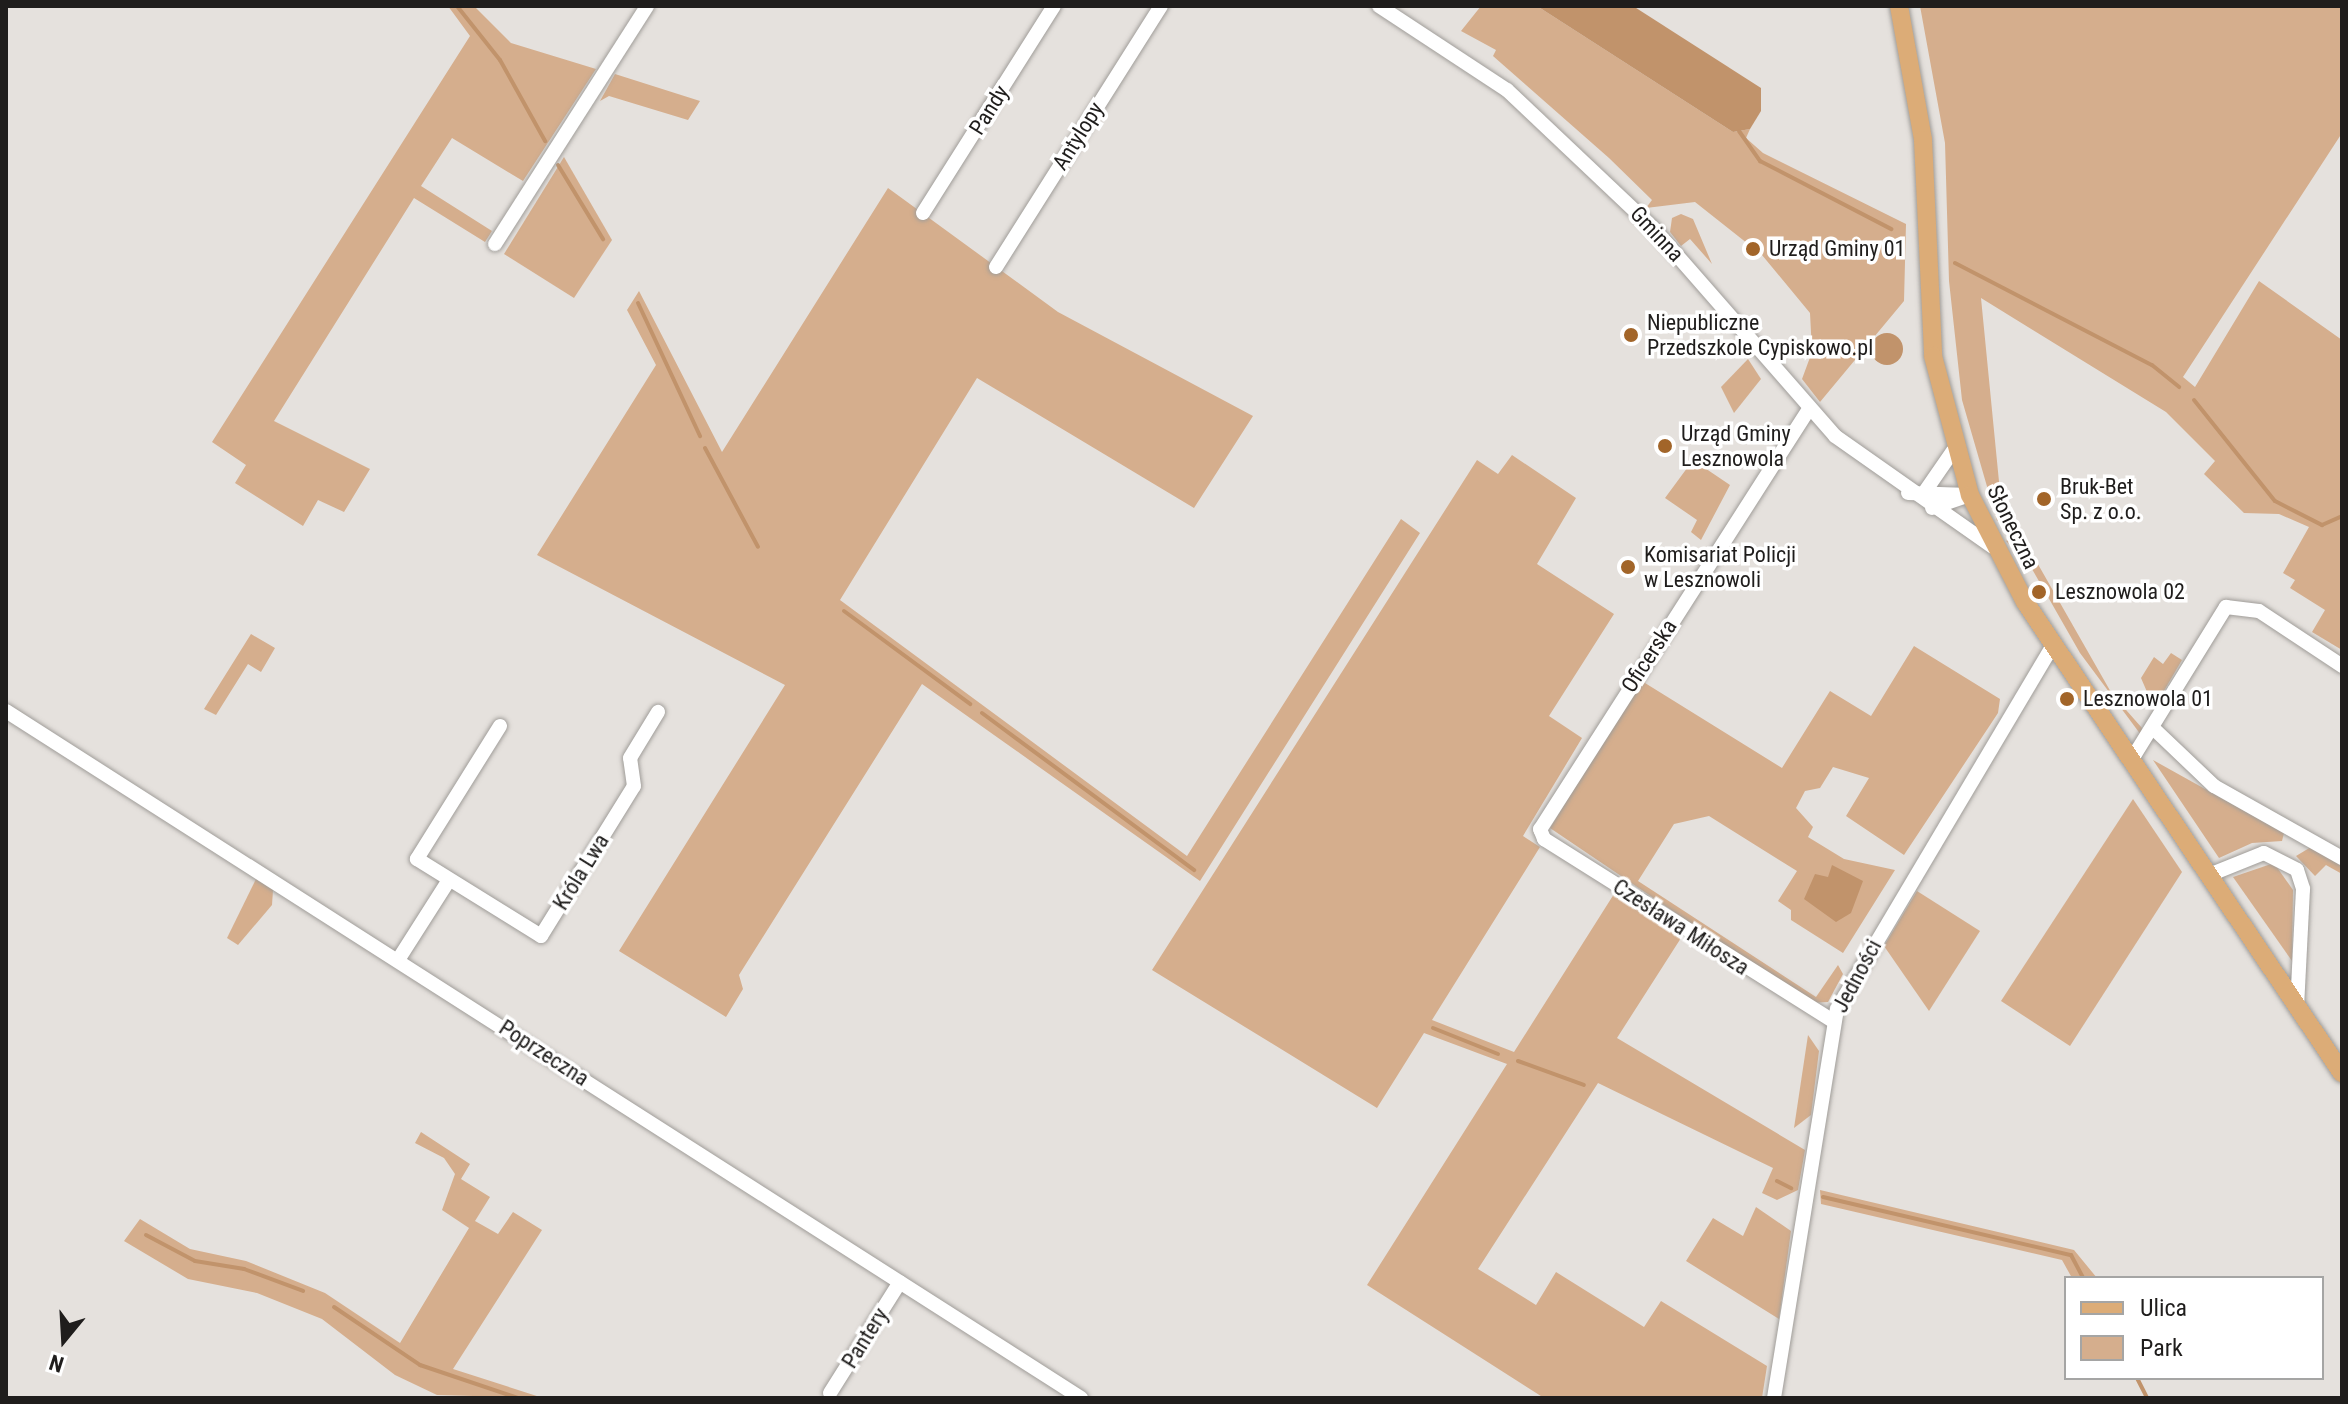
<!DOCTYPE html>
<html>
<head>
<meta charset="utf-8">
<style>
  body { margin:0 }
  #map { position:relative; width:2348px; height:1404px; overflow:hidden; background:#e5e1dd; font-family:"Roboto Condensed",sans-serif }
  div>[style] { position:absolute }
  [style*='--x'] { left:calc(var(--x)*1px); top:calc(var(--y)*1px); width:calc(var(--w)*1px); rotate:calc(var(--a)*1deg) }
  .green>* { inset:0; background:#d5ae8d }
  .water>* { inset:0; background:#c1936b }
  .round { border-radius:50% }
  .stream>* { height:4px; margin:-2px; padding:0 2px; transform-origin:2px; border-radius:2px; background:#c1936b }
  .roads { filter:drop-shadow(0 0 2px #a09d99) drop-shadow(0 0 2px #a09d99) }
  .minor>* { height:14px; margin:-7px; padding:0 7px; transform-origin:7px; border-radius:7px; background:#fff }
  .major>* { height:18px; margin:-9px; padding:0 9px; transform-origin:9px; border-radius:9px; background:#dcac77 }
  .dots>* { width:22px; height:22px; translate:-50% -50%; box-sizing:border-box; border:4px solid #fff; border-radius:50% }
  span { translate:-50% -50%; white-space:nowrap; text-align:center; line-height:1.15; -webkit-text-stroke:7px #fff; paint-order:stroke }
  .street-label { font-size:22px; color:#1f1d1c }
  .poi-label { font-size:22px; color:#1f1d1c }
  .left { translate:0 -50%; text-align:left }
  .frame { position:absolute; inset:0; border:8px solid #1f1d1c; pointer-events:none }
  .legend { position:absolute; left:2064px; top:1276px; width:260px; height:104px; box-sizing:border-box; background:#fff; border:2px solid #a5a5a4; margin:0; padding:10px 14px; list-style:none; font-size:24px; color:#1f1d1c }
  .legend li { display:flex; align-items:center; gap:16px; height:40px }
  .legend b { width:40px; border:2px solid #a5a5a4 }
  .north { position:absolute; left:24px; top:1300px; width:80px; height:80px; -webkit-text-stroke:6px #fff; paint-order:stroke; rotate:198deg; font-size:22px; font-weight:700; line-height:32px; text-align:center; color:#1f1d1c }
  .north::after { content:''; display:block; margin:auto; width:28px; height:36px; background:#1f1d1c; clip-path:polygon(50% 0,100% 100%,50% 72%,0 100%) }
</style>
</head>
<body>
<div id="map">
  <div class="green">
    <i style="clip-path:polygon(448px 6px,474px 6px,511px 43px,596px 69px,523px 181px,452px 138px,421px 186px,492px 231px,485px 242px,414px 198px,274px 421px,370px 469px,344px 512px,318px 500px,303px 526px,235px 483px,246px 465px,212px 442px,470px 36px)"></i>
    <i style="clip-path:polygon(1481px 6px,1537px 6px,1733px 132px,1750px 129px,1746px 138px,1763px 153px,1906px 224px,1904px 301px,1820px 402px,1802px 379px,1812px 352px,1810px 313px,1762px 255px,1695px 202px,1646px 208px,1652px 200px,1609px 158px,1493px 56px,1496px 50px,1461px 31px)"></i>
    <i style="clip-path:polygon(1920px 6px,2342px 6px,2342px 133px,2183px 377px,2195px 387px,2259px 281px,2342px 340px,2342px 650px,2312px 632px,2325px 610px,2290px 588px,2295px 580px,2283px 573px,2309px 527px,2279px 514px,2244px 513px,2204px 474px,2215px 461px,2166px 412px,1981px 298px,2001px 502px,2010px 516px,1997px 521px,1962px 400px,1949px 281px,1945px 143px)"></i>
    <i style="clip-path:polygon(615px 74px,700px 101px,688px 120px,609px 96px,600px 101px)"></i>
    <i style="clip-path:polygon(564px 157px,612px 240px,574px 298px,504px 254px)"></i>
    <i style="clip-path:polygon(888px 188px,1058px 312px,1253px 416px,1194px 508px,977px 378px,840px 600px,1187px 856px,1401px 519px,1420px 533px,1200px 881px,922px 684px,739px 975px,743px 989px,726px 1017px,619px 951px,785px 685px,537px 555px,656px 365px,627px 310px,639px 291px,722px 452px)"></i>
    <i style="clip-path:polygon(1681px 214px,1693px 219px,1712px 264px,1690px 239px,1681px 246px,1670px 232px,1672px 218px)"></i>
    <i style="clip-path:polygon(1748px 359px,1761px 379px,1734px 413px,1721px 387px)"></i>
    <i style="clip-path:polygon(1512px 455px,1576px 498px,1537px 564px,1614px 614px,1549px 716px,1582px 738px,1523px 836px,1540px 847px,1432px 1020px,1514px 1052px,1614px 894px,1681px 938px,1617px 1038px,1805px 1150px,1798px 1190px,1777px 1200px,1762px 1193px,1773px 1168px,1598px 1083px,1478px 1269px,1536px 1305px,1556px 1272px,1644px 1327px,1661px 1301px,1767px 1366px,1762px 1398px,1544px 1398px,1367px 1285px,1507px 1064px,1424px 1033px,1377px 1108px,1152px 970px,1477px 460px,1498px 474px)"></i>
    <i style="clip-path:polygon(1693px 460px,1730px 485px,1701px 540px,1691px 532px,1697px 520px,1665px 498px)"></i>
    <i style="clip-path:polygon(2019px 531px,2112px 694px,2142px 728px,2141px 735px,2080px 653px,2032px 569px,2006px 541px)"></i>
    <i style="clip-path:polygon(251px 634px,275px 648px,261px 672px,248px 664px,216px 715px,204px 709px)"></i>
    <i style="clip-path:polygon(1914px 646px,2000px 699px,1998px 713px,1904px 855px,1846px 816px,1869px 778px,1833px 767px,1820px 788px,1805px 791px,1796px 808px,1813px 827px,1808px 837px,1844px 859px,1895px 870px,1843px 953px,1791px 920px,1791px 910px,1778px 901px,1797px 871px,1709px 816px,1674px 824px,1638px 881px,1816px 997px,1838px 965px,1843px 974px,1828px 1002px,1809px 1003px,1550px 828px,1652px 661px,1645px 683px,1782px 768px,1830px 691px,1871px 716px)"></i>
    <i style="clip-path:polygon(2171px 653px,2182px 660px,2154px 708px,2141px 678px,2154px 657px,2163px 664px)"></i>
    <i style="clip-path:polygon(2153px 760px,2284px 833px,2282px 841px,2252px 843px,2219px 858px)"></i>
    <i style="clip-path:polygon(2133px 799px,2182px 872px,2070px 1046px,2001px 1001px)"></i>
    <i style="clip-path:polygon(2311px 847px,2342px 865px,2342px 874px,2326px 865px,2315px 876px,2296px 856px)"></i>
    <i style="clip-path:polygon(2274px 863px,2293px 890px,2292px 961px,2233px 877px)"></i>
    <i style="clip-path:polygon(256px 879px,273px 890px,272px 905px,238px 945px,227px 938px)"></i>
    <i style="clip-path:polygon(1917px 891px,1980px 931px,1929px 1011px,1884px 946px)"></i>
    <i style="clip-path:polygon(1808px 1035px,1819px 1051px,1811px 1115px,1794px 1128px)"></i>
    <i style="clip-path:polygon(421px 1132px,470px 1164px,461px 1179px,490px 1197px,475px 1221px,498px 1234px,513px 1212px,542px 1230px,453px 1369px,543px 1398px,437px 1395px,395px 1375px,322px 1319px,257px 1293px,188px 1279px,124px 1241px,140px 1219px,190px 1249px,246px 1261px,325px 1293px,400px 1343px,469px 1228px,442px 1210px,455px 1174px,444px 1158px,415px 1143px)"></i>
    <i style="clip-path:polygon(1820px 1190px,2074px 1250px,2097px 1278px,2072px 1278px,2062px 1260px,1821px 1204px)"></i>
    <i style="clip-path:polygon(1756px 1207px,1791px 1231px,1779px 1319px,1686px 1261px,1713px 1218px,1743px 1236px)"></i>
  </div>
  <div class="water">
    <i style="clip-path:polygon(1537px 6px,1633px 6px,1761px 88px,1761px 111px,1750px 129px,1733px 132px)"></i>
    <i class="round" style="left:1871px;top:333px;width:32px;height:32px"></i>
    <i style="clip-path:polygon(1832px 865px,1863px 881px,1851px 913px,1836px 922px,1804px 899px,1815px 874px,1828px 877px)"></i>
  </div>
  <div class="stream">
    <i style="--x:457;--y:6;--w:69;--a:51.5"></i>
    <i style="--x:500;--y:60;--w:93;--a:60.9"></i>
    <i style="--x:1739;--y:131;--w:37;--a:55"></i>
    <i style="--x:1760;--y:161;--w:148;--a:27.4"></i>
    <i style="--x:558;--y:165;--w:87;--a:58.7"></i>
    <i style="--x:1955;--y:263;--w:222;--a:27.4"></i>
    <i style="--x:2152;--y:365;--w:35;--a:39"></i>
    <i style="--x:638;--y:303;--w:147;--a:65"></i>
    <i style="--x:2194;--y:400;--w:129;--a:51.3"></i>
    <i style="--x:2275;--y:501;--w:53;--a:27.1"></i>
    <i style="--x:2322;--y:525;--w:22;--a:-24"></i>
    <i style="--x:705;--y:448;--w:112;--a:61.8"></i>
    <i style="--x:844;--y:611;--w:157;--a:36.4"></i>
    <i style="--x:982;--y:713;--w:264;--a:36.5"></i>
    <i style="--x:1433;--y:1028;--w:70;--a:21.8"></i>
    <i style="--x:1518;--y:1061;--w:70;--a:20"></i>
    <i style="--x:1777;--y:1181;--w:16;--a:27"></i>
    <i style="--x:1823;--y:1197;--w:255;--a:13.2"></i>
    <i style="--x:2071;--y:1255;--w:26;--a:62"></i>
    <i style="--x:146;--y:1235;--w:55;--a:28"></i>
    <i style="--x:195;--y:1261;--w:50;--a:9.3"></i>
    <i style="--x:244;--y:1269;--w:63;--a:20.4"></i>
    <i style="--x:334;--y:1307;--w:104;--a:34"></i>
    <i style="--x:420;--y:1365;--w:103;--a:18.6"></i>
    <i style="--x:2137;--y:1378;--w:22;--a:63"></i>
  </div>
  <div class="roads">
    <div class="minor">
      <i style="--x:1379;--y:6;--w:153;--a:33.3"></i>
      <i style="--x:1507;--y:90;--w:201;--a:43.4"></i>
      <i style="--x:1653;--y:228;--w:276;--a:48.8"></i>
      <i style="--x:1835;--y:436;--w:193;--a:35.1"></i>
      <i style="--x:923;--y:213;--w:245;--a:-57.7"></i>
      <i style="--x:495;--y:244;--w:282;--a:-57.4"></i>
      <i style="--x:996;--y:267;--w:309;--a:-57.7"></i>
      <i style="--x:1809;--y:409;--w:499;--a:122.6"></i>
      <i style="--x:1540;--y:829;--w:11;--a:68"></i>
      <i style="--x:1544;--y:839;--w:342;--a:32.2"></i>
      <i style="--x:1926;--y:490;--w:47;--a:-55.3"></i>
      <i style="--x:1908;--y:493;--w:62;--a:1.8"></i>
      <i style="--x:1970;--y:495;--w:40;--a:161.1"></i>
      <i style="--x:6;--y:711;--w:1276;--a:32.58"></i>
      <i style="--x:500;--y:726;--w:157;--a:122"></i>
      <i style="--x:417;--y:859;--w:146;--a:31.8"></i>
      <i style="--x:541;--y:936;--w:176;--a:-58.2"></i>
      <i style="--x:634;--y:786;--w:28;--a:-98"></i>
      <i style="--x:630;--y:758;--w:54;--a:-58.7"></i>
      <i style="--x:2153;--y:728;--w:84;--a:43.6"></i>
      <i style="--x:2214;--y:786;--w:147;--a:29.4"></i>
      <i style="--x:2132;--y:759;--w:179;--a:-58.3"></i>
      <i style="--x:2226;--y:607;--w:33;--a:7"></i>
      <i style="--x:2259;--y:611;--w:100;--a:33.5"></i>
      <i style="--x:2209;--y:875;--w:59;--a:-21.8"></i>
      <i style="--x:2264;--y:853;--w:37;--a:27"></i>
      <i style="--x:2297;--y:870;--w:20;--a:72"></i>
      <i style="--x:2303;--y:889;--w:117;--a:92.9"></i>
      <i style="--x:398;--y:960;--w:95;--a:-57.5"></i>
      <i style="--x:830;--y:1393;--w:131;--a:-57.8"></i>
      <i style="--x:1774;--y:1398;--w:394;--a:-80.8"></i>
      <i style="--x:1837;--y:1009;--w:423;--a:-59.3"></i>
    </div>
    <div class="major">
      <i style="--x:1899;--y:6;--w:136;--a:79.8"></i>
      <i style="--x:1923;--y:140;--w:216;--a:87.3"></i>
      <i style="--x:1933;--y:356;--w:144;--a:75.1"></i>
      <i style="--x:1970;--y:495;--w:120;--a:62.8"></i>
      <i style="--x:2025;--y:602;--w:568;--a:56.06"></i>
    </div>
  </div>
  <div class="dots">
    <i style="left:1753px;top:249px;background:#a26529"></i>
    <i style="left:1631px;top:335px;background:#a26529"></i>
    <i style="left:1665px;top:446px;background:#a26529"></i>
    <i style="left:2044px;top:499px;background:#a26529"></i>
    <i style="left:1628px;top:567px;background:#a26529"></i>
    <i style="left:2039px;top:592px;background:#a26529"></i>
    <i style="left:2067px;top:699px;background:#a26529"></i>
  </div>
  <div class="street-label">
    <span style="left:989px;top:110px;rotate:-58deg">Pandy</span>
    <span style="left:1078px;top:136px;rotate:-58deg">Antylopy</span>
    <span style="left:1657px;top:234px;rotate:47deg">Gminna</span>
    <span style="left:2013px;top:527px;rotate:64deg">Słoneczna</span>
    <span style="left:1649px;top:656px;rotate:-57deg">Oficerska</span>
    <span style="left:581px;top:872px;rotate:-58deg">Króla Lwa</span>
    <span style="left:1681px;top:927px;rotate:33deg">Czesława Miłosza</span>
    <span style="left:1857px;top:976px;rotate:-62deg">Jedności</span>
    <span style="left:544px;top:1053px;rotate:33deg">Poprzeczna</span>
    <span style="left:865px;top:1338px;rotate:-58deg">Pantery</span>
  </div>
  <div class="poi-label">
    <span class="left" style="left:1769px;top:249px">Urząd Gminy 01</span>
    <span class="left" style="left:1647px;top:335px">Niepubliczne<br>Przedszkole Cypiskowo.pl</span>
    <span class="left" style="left:1681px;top:446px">Urząd Gminy<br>Lesznowola</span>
    <span class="left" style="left:2060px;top:499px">Bruk-Bet<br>Sp. z o.o.</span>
    <span class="left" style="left:1644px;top:567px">Komisariat Policji<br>w Lesznowoli</span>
    <span class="left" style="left:2055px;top:592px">Lesznowola 02</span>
    <span class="left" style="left:2083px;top:699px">Lesznowola 01</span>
  </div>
  <div class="frame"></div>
  <ul class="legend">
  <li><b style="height:10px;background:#dcac77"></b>Ulica</li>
  <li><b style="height:22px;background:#d5ae8d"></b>Park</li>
  </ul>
  <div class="north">N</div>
</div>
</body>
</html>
